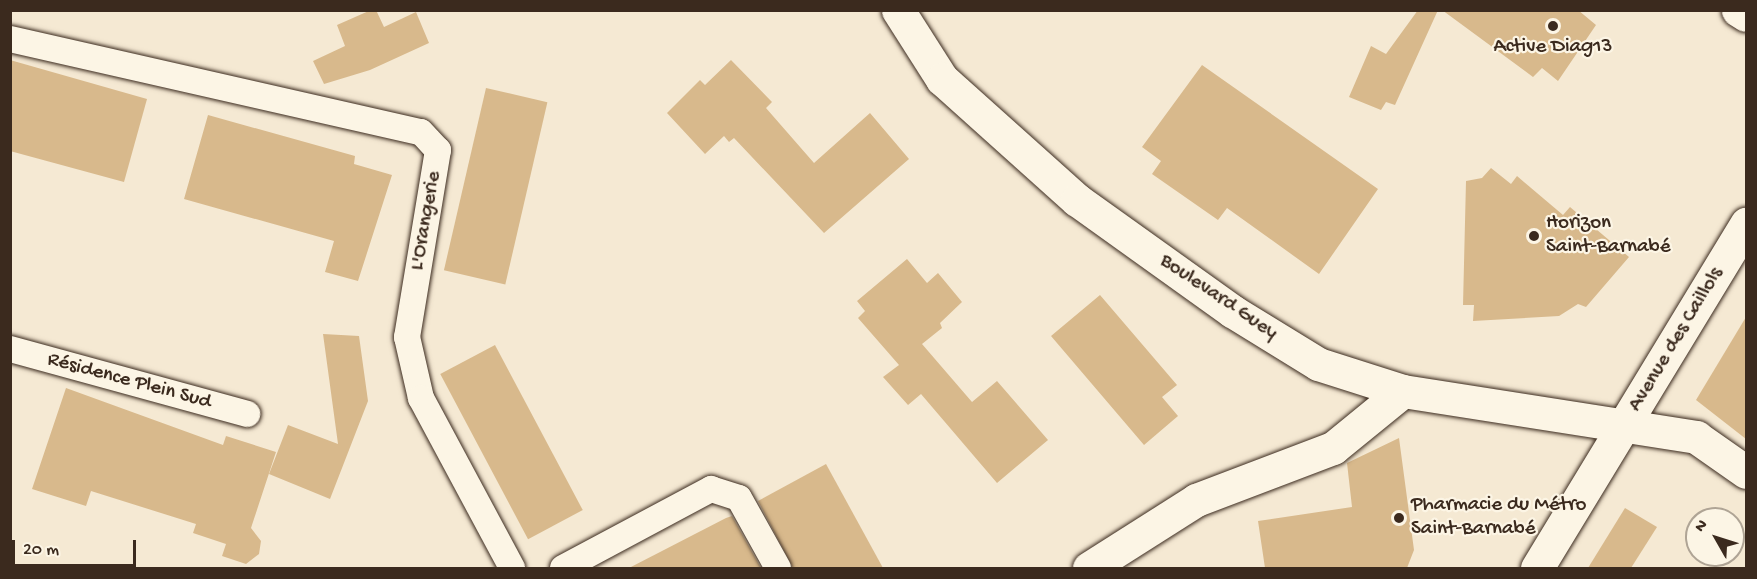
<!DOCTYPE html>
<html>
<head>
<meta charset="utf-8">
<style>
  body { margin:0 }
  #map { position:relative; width:1757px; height:579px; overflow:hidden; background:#f5e9d3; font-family:"Gochi Hand",sans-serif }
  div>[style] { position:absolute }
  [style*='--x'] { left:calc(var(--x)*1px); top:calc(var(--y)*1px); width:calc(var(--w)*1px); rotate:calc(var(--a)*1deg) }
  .building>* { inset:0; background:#d8b98c; transform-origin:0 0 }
  .roads { filter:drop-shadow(0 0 2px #3b2a1e) drop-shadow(0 0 2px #3b2a1e) }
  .lane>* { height:26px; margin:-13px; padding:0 13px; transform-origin:13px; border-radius:13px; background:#fcf5e5 }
  .street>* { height:33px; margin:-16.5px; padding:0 16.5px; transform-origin:16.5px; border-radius:16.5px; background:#fcf5e5 }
  .secondary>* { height:33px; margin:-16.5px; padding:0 16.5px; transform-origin:16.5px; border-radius:16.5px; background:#fcf5e5 }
  .dots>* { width:16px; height:16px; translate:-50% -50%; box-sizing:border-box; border:3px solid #fcf5e5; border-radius:50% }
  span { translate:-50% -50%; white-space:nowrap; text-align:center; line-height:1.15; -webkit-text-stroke:4.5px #fcf5e5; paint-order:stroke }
  .poi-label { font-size:21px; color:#3b2a1e }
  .left { translate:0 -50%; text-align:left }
  .street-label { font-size:21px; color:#3b2a1e }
  .frame { position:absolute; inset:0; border:12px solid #3b2a1e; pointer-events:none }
  .north { position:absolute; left:1685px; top:507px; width:60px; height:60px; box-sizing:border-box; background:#fcf5e5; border:2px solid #afa495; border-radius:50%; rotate:309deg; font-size:16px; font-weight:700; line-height:24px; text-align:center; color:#3b2a1e }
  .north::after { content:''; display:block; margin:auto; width:21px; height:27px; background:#3b2a1e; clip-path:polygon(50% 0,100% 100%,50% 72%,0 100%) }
  .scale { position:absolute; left:12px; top:540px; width:124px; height:27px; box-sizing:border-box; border:3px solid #3b2a1e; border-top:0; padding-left:8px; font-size:18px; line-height:21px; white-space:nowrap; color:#3b2a1e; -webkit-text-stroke:4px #fcf5e5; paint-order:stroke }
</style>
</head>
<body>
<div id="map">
  <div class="building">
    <i style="clip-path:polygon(371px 10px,376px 10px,384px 27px,416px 12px,429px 43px,370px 70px,324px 84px,313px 61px,345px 46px,337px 25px)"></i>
    <i style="clip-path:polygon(1418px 10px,1438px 10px,1395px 105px,1386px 102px,1381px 110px,1349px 97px,1371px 46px,1386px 54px)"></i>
    <i style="clip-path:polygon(1442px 10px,1578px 10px,1596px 25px,1558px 81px,1542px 68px,1533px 77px)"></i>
    <i style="clip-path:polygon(10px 60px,147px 99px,124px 182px,10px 151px)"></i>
    <i style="clip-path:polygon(731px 60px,772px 102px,766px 108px,814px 163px,870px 113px,909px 159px,824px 233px,734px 138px,729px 142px,724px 136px,705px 154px,667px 113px,700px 80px,705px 85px)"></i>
    <i style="clip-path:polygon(1202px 65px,1378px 189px,1319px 274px,1227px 208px,1218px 220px,1152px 174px,1161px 161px,1142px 147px)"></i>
    <i style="left:486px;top:88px;width:63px;height:187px;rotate:13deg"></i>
    <i style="clip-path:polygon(208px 115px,355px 156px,354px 164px,392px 175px,358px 281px,325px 272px,334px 241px,184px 199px)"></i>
    <i style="clip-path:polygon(1491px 168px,1511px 184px,1517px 176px,1563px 215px,1570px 207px,1629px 257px,1586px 307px,1578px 304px,1559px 316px,1473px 321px,1474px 305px,1463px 305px,1466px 181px,1482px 178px)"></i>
    <i style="clip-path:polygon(907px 259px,927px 283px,938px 273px,962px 302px,940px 323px,942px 328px,922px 344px,972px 402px,997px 381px,1048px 440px,997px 483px,921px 394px,908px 405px,883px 377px,899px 365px,858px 318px,865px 311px,857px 301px)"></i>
    <i style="clip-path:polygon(1100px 295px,1177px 385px,1162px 397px,1178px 416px,1144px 445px,1051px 336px)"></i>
    <i style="clip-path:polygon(1746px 317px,1746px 439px,1696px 400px)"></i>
    <i style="clip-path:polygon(323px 334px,359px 336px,368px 401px,330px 499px,269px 474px,288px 425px,338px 444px)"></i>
    <i style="left:495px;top:345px;width:187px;height:62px;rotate:62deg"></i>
    <i style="clip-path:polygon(66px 388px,223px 445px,226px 436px,276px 452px,251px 528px,261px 541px,259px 554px,246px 564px,222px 556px,226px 544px,193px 533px,196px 524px,91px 491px,86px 506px,32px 489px)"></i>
    <i style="clip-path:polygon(1399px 438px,1414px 550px,1407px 568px,1265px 568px,1258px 521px,1352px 507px,1347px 463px)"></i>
    <i style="clip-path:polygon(826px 464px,883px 568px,793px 568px,758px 501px)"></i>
    <i style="clip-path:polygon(1625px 508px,1657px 527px,1631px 568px,1588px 568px)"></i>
    <i style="clip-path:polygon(732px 516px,761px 568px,629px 568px,726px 518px)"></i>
  </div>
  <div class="roads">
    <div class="lane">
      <i style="--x:10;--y:39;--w:421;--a:12.8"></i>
      <i style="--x:421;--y:132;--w:25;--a:47"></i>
      <i style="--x:438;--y:150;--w:190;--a:99.4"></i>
      <i style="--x:407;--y:337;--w:63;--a:77.1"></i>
      <i style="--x:421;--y:398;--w:193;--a:61.8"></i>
      <i style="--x:10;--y:349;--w:246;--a:15.3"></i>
      <i style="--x:563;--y:568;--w:168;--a:-28.1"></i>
      <i style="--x:711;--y:489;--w:29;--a:18"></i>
      <i style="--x:739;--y:498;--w:80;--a:60.9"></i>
    </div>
    <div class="street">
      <i style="--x:898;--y:10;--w:82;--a:57.5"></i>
      <i style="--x:942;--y:79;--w:181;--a:41.9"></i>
      <i style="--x:1077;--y:200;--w:191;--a:35.6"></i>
      <i style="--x:1232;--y:311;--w:101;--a:31.6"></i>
      <i style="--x:1318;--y:364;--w:89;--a:17.6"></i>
      <i style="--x:1403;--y:391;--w:297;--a:8.9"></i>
      <i style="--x:1696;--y:437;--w:61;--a:35"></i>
      <i style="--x:1738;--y:10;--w:9;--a:32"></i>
      <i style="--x:1089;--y:568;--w:127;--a:-32.4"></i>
      <i style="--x:1196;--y:500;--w:147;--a:-20.8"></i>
      <i style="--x:1333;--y:448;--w:90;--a:-39.2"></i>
    </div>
    <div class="secondary">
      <i style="--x:1537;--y:568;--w:403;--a:-58.7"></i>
    </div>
  </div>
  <div class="dots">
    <i style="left:1553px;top:26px;background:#3b2a1e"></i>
    <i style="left:1534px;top:236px;background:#3b2a1e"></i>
    <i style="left:1399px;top:518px;background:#3b2a1e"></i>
  </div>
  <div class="poi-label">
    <span style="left:1553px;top:48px">Active Diag13</span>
    <span class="left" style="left:1546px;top:236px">Horizon<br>Saint-Barnabé</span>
    <span class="left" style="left:1411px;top:518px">Pharmacie du Métro<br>Saint-Barnabé</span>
  </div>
  <div class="street-label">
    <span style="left:427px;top:221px;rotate:-80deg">L'Orangerie</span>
    <span style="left:1218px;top:298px;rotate:34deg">Boulevard Guey</span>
    <span style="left:1677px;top:340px;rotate:-59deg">Avenue des Caillols</span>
    <span style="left:129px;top:382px;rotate:15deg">Résidence Plein Sud</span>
  </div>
  <div class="frame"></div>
  <div class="north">N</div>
  <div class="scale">20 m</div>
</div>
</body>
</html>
